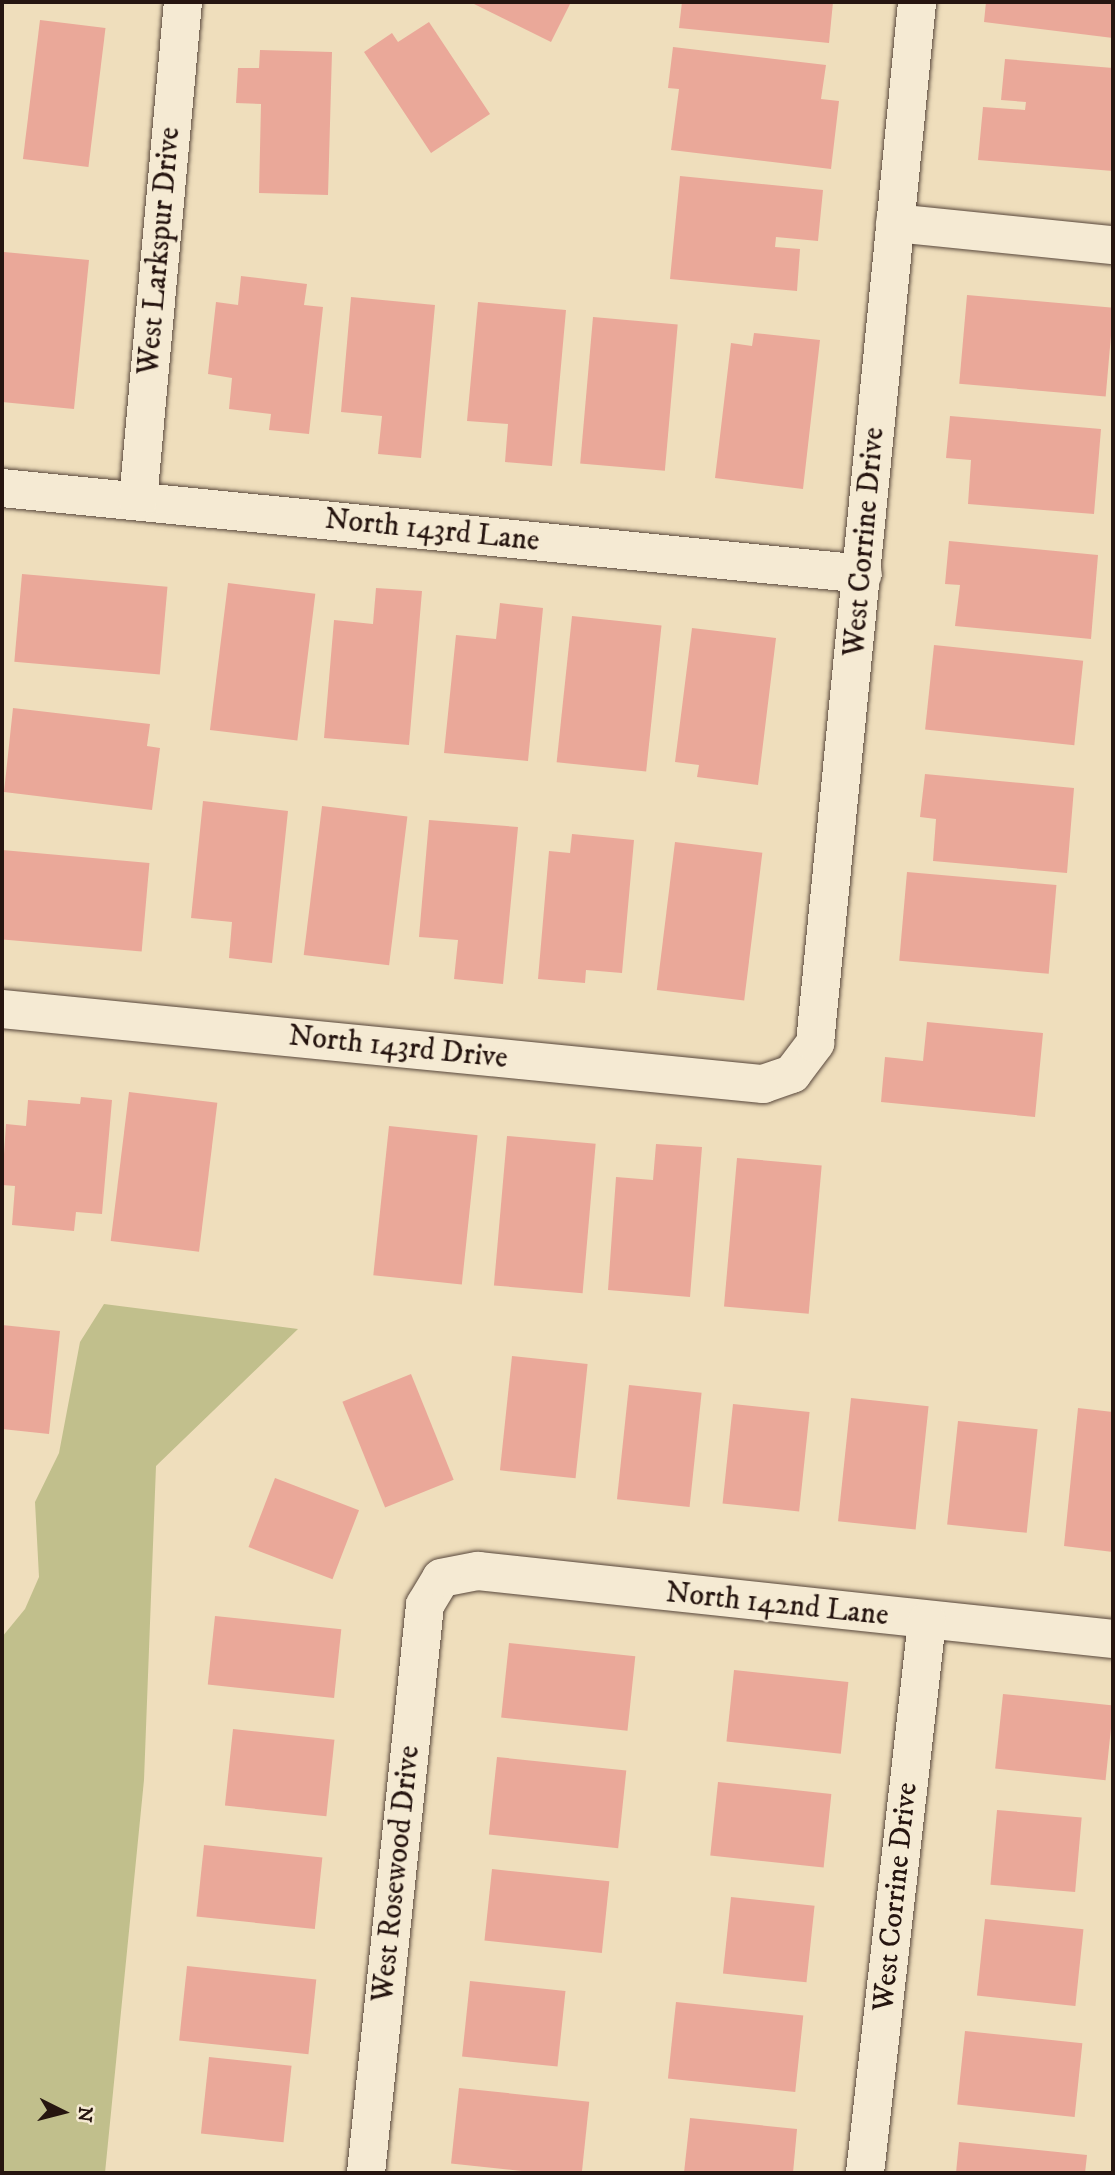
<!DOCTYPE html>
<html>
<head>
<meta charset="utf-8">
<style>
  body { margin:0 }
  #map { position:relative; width:1115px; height:2175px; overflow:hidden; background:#efdebc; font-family:"IM FELL DW Pica",serif }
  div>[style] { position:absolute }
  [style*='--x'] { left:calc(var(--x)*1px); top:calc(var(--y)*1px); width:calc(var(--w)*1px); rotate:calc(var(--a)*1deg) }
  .green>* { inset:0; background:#c1bf8c }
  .building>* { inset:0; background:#eaa899; transform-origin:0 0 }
  .roads { filter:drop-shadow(0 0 2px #58473b) drop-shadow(0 0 2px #58473b) }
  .minor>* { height:38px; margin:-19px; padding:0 19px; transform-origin:19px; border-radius:19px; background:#f5ead3 }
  span { translate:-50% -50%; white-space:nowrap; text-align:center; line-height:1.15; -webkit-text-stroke:5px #f5ead3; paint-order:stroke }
  .street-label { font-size:30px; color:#261510 }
  .frame { position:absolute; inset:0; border:4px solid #261510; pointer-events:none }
  .north { position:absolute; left:28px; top:2077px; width:70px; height:70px; -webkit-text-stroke:5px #f5ead3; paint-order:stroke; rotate:96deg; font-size:19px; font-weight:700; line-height:28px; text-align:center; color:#261510 }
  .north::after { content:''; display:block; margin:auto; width:24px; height:32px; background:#261510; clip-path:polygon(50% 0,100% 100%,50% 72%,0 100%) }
</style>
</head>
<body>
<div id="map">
  <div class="green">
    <i style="clip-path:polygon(104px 1304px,298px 1329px,156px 1466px,144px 1780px,105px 2173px,2px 2173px,2px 1637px,25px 1609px,39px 1577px,35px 1502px,59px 1453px,80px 1342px)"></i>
  </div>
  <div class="building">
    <i style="clip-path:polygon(470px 2px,571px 2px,551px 42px)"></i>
    <i style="clip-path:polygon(682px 2px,833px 2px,829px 43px,679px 28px)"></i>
    <i style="clip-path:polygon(986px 2px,1113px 2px,1113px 38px,984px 22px)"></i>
    <i style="left:40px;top:20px;width:66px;height:140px;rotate:7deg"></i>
    <i style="clip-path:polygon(429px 22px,490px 114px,431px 153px,364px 52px,392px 33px,398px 42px)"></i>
    <i style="clip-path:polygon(673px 47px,826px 65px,821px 99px,839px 101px,831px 169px,671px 150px,679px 89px,668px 88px)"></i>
    <i style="clip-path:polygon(260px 50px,332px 52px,328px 195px,259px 193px,261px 104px,236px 103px,238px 68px,259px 68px)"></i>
    <i style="clip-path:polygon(1005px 59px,1113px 68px,1113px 171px,978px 160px,983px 107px,1025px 110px,1026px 102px,1001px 100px)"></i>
    <i style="clip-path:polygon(680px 176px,823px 190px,818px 241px,776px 237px,775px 247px,800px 249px,797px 291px,670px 279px)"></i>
    <i style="clip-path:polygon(4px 252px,89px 260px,74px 409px,2px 402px)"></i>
    <i style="clip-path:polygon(241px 276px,307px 284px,304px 305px,323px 307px,309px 434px,269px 430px,271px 414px,229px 409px,232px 378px,208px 374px,216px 302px,238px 305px)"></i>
    <i style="left:967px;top:295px;width:147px;height:89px;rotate:5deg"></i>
    <i style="clip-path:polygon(351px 297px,435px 305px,421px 458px,378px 454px,382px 416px,341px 412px)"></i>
    <i style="clip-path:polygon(478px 302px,566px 310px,552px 466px,505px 462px,508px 424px,467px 421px)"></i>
    <i style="left:593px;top:317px;width:85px;height:147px;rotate:5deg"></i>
    <i style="clip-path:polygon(754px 333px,820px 340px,803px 489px,715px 478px,731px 343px,752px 346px)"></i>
    <i style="clip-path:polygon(950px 416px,1101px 429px,1094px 514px,968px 504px,971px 460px,946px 458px)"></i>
    <i style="clip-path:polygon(949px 541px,1098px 555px,1091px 639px,955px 626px,960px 585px,945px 584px)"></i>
    <i style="left:22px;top:574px;width:146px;height:88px;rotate:5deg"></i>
    <i style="left:228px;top:583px;width:88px;height:148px;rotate:7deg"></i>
    <i style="clip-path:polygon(376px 588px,422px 591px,409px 745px,324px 738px,334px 620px,373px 624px)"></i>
    <i style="clip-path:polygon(500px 603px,543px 608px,528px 761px,444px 753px,456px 635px,496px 639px)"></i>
    <i style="left:572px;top:616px;width:90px;height:147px;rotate:6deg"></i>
    <i style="clip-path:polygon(692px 628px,776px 638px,758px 785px,697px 777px,699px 765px,675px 762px)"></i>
    <i style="left:934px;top:645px;width:150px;height:85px;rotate:6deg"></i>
    <i style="clip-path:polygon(13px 708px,150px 724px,147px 746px,160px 748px,152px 810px,4px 792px)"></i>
    <i style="clip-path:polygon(925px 774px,1074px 788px,1067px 873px,933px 861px,936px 819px,920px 817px)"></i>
    <i style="clip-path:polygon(203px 801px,288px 811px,272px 963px,229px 958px,232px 922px,191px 918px)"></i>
    <i style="left:322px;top:806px;width:86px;height:150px;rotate:7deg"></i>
    <i style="clip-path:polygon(429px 820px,518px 827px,503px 984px,454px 979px,458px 940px,419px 937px)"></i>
    <i style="clip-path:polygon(572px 834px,634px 840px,622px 973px,586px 970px,585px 983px,538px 979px,549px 851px,570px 853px)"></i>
    <i style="left:675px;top:842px;width:88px;height:149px;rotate:7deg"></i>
    <i style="left:2px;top:850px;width:148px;height:89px;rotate:5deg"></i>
    <i style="left:907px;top:872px;width:150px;height:89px;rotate:5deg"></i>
    <i style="clip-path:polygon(927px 1022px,1043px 1033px,1035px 1117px,881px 1102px,885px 1057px,923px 1061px)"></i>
    <i style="left:129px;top:1092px;width:89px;height:150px;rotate:7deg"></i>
    <i style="clip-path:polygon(81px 1097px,112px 1100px,102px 1214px,76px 1212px,74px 1231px,12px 1225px,15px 1186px,2px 1185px,6px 1124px,26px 1126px,28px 1100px,80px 1104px)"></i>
    <i style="left:389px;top:1126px;width:89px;height:150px;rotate:6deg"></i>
    <i style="left:507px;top:1136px;width:89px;height:150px;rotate:5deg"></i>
    <i style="clip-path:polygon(656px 1144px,702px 1147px,690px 1297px,608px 1290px,616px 1177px,653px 1180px)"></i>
    <i style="left:737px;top:1158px;width:85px;height:149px;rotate:5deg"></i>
    <i style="clip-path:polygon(2px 1325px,60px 1331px,49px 1434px,2px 1429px)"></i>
    <i style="left:512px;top:1356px;width:76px;height:115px;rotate:6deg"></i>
    <i style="left:411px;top:1374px;width:114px;height:74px;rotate:68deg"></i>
    <i style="left:629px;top:1385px;width:73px;height:115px;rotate:6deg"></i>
    <i style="left:851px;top:1398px;width:78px;height:124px;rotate:6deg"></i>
    <i style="left:733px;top:1404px;width:77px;height:100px;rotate:6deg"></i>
    <i style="clip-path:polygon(1078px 1408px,1113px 1412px,1113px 1552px,1064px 1546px)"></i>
    <i style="left:958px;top:1421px;width:80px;height:104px;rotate:6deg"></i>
    <i style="left:275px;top:1478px;width:90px;height:74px;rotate:21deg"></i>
    <i style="left:215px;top:1616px;width:127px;height:69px;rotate:6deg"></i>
    <i style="left:509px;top:1643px;width:127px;height:75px;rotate:6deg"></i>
    <i style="left:734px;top:1670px;width:115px;height:72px;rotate:6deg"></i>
    <i style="left:1003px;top:1694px;width:111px;height:75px;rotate:6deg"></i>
    <i style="left:233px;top:1729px;width:102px;height:77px;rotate:6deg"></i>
    <i style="left:497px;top:1757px;width:130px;height:78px;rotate:6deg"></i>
    <i style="left:718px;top:1782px;width:114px;height:74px;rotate:6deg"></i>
    <i style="left:997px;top:1810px;width:85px;height:75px;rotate:5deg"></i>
    <i style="left:204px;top:1845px;width:119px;height:72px;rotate:6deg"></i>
    <i style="left:492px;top:1869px;width:118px;height:72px;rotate:6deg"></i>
    <i style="left:731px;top:1897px;width:84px;height:77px;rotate:6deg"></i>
    <i style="left:985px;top:1919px;width:99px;height:77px;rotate:6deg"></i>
    <i style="left:187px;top:1966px;width:130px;height:75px;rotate:6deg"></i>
    <i style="left:470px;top:1981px;width:96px;height:76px;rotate:6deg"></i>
    <i style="left:676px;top:2002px;width:128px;height:77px;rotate:6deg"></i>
    <i style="left:965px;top:2031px;width:118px;height:74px;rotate:6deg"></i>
    <i style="left:209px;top:2057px;width:83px;height:77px;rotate:6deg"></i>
    <i style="left:459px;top:2088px;width:131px;height:76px;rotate:6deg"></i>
    <i style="clip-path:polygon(690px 2118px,797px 2129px,793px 2173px,684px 2173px)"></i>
    <i style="clip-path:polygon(959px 2142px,1087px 2155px,1085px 2173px,956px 2173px)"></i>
  </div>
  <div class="roads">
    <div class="minor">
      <i style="--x:895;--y:223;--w:219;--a:5.8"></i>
      <i style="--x:2;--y:488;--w:865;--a:5.7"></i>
      <i style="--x:138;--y:501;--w:501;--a:-84.85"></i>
      <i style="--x:2;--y:1009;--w:765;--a:5.63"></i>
      <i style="--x:763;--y:1084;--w:31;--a:-19"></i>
      <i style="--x:792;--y:1074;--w:39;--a:-53"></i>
      <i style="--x:815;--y:1043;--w:1046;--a:-84.4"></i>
      <i style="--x:366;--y:2173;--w:571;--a:-84.07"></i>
      <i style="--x:425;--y:1605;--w:31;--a:-59"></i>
      <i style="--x:441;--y:1578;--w:38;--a:-11"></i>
      <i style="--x:478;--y:1571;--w:639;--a:6.11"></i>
      <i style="--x:865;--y:2173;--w:555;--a:-83.59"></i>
    </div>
  </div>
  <div class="street-label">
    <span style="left:160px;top:251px;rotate:-85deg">West Larkspur Drive</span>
    <span style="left:432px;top:531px;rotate:6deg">North 143rd Lane</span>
    <span style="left:865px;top:542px;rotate:-85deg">West Corrine Drive</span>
    <span style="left:398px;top:1048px;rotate:6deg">North 143rd Drive</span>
    <span style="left:777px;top:1605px;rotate:6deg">North 142nd Lane</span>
    <span style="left:397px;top:1874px;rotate:-84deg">West Rosewood Drive</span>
    <span style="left:896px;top:1897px;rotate:-84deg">West Corrine Drive</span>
  </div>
  <div class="frame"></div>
  <div class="north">N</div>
</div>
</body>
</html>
